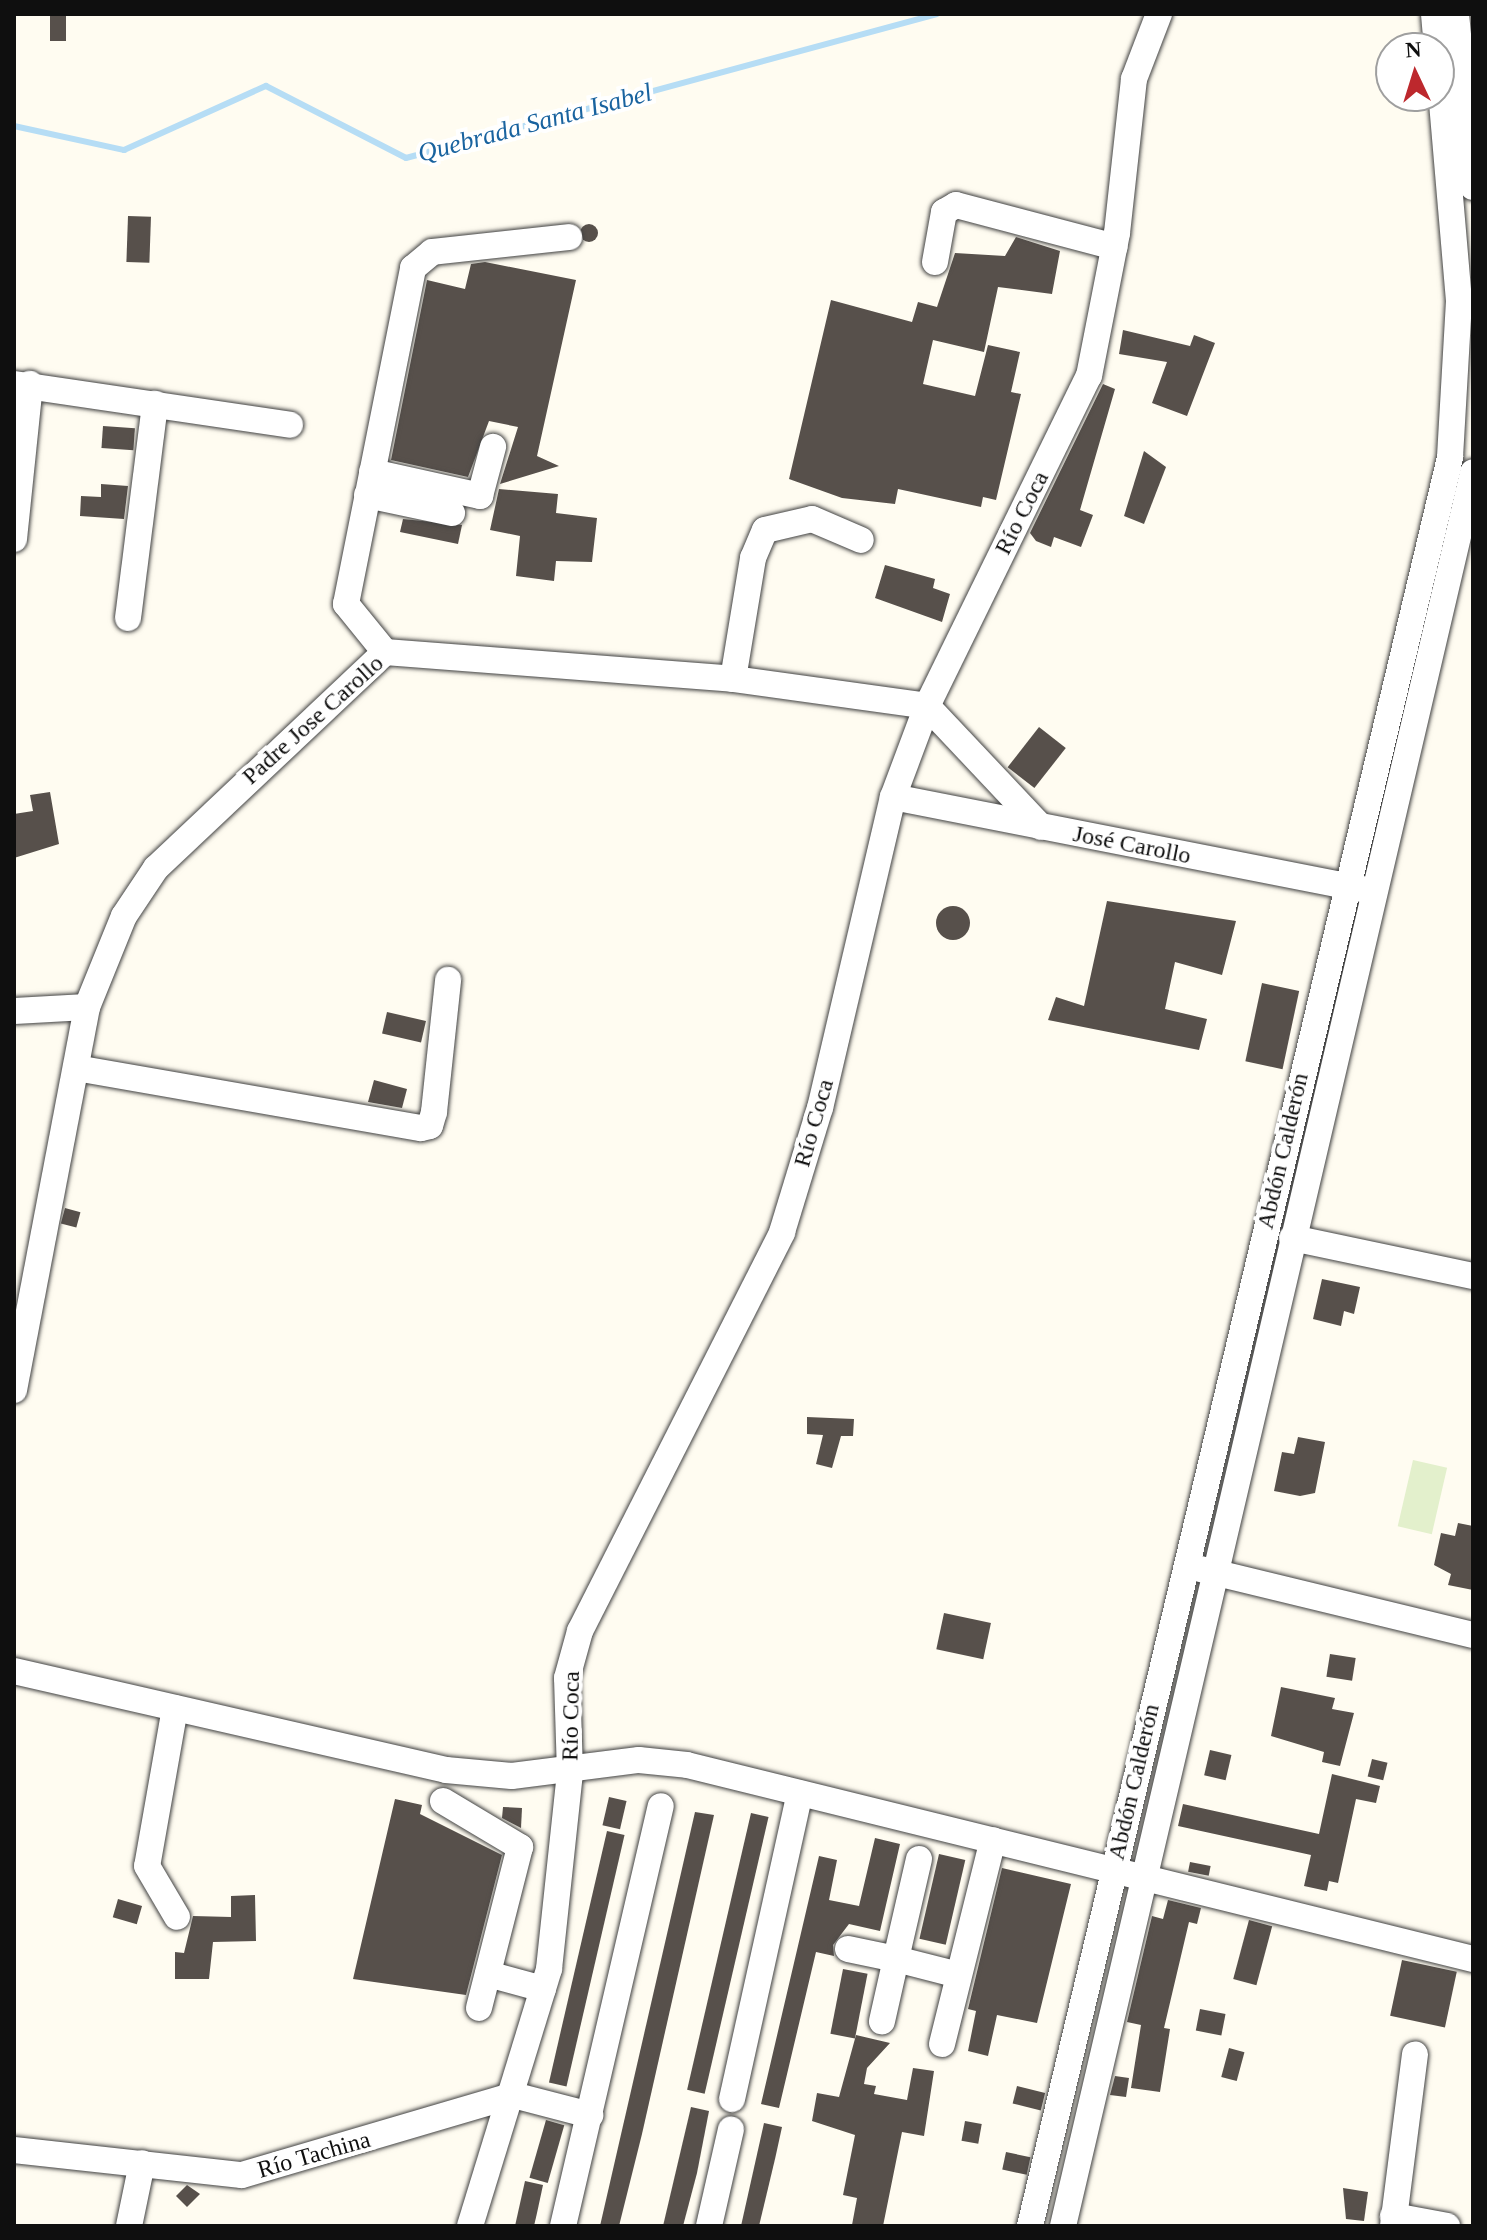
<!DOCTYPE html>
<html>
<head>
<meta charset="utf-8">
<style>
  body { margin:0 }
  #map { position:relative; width:1487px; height:2240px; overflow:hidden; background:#fffcf1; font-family:Georgia,serif }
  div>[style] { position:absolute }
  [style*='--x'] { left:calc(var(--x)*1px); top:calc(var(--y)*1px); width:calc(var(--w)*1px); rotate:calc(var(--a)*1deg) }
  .pitch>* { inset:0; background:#e3f0cc; transform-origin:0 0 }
  .stream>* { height:6px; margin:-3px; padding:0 3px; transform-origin:3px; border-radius:3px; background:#b6ddf5 }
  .building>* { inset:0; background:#57504b; transform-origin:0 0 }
  .round { border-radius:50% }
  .roads { filter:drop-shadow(0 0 2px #424242) drop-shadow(0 0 2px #424242) }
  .minor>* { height:26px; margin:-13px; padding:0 13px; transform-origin:13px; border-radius:13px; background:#fff }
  span { translate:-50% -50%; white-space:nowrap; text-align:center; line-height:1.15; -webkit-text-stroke:8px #fff; paint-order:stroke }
  .street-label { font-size:24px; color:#0f0f0f }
  .water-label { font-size:26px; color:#19639f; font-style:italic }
  .frame { position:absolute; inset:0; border:16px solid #0f0f0f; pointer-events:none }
  .north { position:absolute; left:1375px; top:32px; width:80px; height:80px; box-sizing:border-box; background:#fff; border:2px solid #9f9f9f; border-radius:50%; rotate:356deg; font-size:22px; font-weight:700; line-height:32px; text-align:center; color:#0f0f0f }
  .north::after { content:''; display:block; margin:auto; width:28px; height:36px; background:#bd282d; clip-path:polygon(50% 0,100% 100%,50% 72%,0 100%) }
</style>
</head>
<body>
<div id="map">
  <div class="pitch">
    <i style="left:1413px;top:1460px;width:35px;height:68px;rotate:13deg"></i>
  </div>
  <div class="stream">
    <i style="--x:14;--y:126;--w:113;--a:12.3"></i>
    <i style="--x:124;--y:150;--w:156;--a:-24.3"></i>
    <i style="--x:266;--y:86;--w:157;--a:27.2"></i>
    <i style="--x:406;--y:158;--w:550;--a:-15.17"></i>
  </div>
  <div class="building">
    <i style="left:50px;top:14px;width:16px;height:27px"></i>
    <i style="left:128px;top:216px;width:23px;height:46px;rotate:2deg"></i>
    <i class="round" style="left:580px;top:224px;width:18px;height:18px"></i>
    <i style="clip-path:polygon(1016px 237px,1060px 251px,1052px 294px,998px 287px,984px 352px,933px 340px,923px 384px,975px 396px,988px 345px,1020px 352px,1011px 392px,1021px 394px,996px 500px,983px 497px,981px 507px,898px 489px,895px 504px,842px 498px,789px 479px,831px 300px,912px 322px,918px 302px,937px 307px,955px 253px,1005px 256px)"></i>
    <i style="clip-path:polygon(485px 262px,576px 280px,537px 456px,559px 466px,500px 484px,518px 427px,489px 421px,468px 477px,391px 460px,427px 280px,465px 289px,471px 264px)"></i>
    <i style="clip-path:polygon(1123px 330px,1190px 346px,1194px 335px,1215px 343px,1187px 416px,1152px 403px,1167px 362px,1119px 354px)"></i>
    <i style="clip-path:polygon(1103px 384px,1115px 389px,1080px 510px,1093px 515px,1081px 547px,1054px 537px,1051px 547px,1036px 541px,1030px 533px)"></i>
    <i style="left:103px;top:426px;width:32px;height:22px;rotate:4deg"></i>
    <i style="clip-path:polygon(1144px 451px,1166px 467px,1144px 524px,1124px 516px)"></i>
    <i style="clip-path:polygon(101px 484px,128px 486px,124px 519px,80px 516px,81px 496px,101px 497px)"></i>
    <i style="clip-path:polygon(499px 489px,558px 494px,556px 513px,597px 518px,592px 562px,556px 561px,554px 581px,516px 576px,520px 536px,490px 530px)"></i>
    <i style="clip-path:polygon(403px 519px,462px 525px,458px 544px,400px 532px)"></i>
    <i style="clip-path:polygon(885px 565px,935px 579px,933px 588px,950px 594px,942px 622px,875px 598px)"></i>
    <i style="left:1039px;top:727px;width:34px;height:51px;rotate:38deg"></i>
    <i style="clip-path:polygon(50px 792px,59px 844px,14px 858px,14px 814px,33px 811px,30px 795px)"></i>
    <i style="clip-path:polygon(1107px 901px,1236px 921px,1222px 975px,1175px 962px,1165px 1009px,1207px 1019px,1199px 1050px,1048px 1020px,1056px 997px,1084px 1006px)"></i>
    <i class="round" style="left:936px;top:906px;width:34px;height:34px"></i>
    <i style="left:1262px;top:983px;width:38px;height:80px;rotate:12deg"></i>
    <i style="left:387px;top:1012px;width:40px;height:22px;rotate:13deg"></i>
    <i style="clip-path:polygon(374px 1080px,407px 1089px,402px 1108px,368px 1102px)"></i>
    <i style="left:65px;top:1208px;width:16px;height:16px;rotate:15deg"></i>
    <i style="clip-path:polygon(1322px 1279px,1360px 1287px,1354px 1314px,1344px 1311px,1341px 1326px,1313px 1319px)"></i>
    <i style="clip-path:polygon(807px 1417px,854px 1419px,853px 1436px,841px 1436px,832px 1468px,816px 1464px,823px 1435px,807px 1434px)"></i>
    <i style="clip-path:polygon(1298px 1437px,1325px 1442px,1315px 1493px,1300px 1496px,1274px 1491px,1282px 1452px,1294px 1454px)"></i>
    <i style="clip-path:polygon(1458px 1523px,1473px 1526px,1473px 1590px,1448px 1585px,1451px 1574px,1434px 1565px,1441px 1533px,1455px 1536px)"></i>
    <i style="left:944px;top:1613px;width:48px;height:37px;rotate:12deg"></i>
    <i style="left:1330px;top:1654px;width:26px;height:23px;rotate:9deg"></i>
    <i style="clip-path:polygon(1281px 1687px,1335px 1698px,1332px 1709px,1354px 1713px,1340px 1766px,1322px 1762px,1324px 1752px,1271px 1736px)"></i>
    <i style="left:1210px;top:1750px;width:22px;height:26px;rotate:13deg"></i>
    <i style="left:1372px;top:1759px;width:16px;height:18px;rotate:14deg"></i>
    <i style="clip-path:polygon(1332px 1774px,1380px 1786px,1376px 1803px,1356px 1799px,1338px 1883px,1329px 1881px,1327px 1891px,1304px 1886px,1311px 1855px,1178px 1826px,1183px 1804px,1319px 1834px)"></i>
    <i style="left:609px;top:1797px;width:18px;height:29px;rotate:13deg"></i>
    <i style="clip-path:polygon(395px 1799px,422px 1805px,420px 1814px,502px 1855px,466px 1995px,353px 1979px)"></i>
    <i style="clip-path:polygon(503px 1807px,522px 1808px,521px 1828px,502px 1818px)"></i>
    <i style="clip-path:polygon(695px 1812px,714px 1815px,642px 2134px,619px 2226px,600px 2226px)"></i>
    <i style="left:751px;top:1813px;width:18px;height:284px;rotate:13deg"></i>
    <i style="left:607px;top:1831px;width:18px;height:258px;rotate:13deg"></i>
    <i style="clip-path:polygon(875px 1838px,900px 1844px,880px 1931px,849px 1924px,833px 1945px,834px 1956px,816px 1952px,779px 2108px,761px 2104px,819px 1856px,837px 1860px,829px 1900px,859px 1906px)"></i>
    <i style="left:939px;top:1854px;width:27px;height:87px;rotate:13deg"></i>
    <i style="left:1190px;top:1862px;width:21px;height:10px;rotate:11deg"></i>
    <i style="clip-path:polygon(1002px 1868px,1071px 1884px,1037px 2023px,997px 2015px,988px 2056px,968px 2051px,976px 2011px,968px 2009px)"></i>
    <i style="clip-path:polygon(255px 1895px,256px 1941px,213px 1942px,209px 1979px,175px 1979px,175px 1952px,184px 1953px,193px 1916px,231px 1917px,231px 1896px)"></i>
    <i style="left:118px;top:1899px;width:25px;height:19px;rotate:16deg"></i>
    <i style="clip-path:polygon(1168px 1900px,1201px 1908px,1197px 1924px,1189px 1922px,1164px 2028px,1170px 2029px,1160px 2092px,1131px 2088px,1141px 2025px,1127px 2022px,1152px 1916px,1163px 1919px)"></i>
    <i style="left:1249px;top:1920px;width:24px;height:61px;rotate:15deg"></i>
    <i style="left:1402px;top:1960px;width:56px;height:57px;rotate:12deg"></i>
    <i style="left:843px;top:1969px;width:25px;height:66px;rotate:11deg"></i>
    <i style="left:1200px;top:2009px;width:26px;height:22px;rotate:11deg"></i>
    <i style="clip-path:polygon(856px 2035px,890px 2043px,867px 2068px,864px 2084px,876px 2086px,874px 2094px,907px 2100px,913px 2068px,934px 2071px,924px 2136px,902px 2132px,883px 2226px,852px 2225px,857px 2198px,843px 2195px,855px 2135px,812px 2121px,817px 2093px,839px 2097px)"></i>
    <i style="left:1229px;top:2048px;width:16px;height:30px;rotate:15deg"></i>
    <i style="clip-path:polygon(1115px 2076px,1129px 2078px,1126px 2097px,1110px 2095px)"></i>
    <i style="left:1017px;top:2086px;width:29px;height:18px;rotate:14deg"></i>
    <i style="clip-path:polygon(691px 2107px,709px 2111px,697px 2173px,683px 2226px,663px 2226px)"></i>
    <i style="left:546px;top:2120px;width:19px;height:60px;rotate:16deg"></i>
    <i style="left:965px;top:2121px;width:17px;height:20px;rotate:10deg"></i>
    <i style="clip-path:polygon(764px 2123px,782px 2127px,775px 2159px,759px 2226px,741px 2226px)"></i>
    <i style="left:1006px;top:2152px;width:25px;height:18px;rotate:12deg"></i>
    <i style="clip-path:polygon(525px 2181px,543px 2185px,537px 2213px,534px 2226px,515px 2226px)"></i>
    <i style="clip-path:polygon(187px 2185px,200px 2194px,187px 2207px,176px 2196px)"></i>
    <i style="clip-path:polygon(1343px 2188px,1368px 2192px,1364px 2221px,1346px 2219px)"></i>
  </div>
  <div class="roads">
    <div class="minor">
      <i style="--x:1434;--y:14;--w:34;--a:85"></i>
      <i style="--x:1456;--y:14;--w:174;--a:84.4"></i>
      <i style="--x:935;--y:262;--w:51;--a:-79.8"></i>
      <i style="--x:944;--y:212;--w:14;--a:-30"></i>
      <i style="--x:956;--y:205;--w:164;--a:14.8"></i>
      <i style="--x:14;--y:384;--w:279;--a:8.4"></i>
      <i style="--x:372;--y:472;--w:111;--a:12.5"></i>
      <i style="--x:480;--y:496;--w:51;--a:-75.1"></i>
      <i style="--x:367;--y:495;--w:87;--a:12"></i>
      <i style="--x:14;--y:539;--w:156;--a:-84.1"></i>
      <i style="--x:128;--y:618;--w:216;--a:-82.8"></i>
      <i style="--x:385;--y:652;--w:62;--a:-129.1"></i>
      <i style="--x:346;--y:604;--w:343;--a:-78.7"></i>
      <i style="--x:413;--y:268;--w:25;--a:-40"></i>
      <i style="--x:432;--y:252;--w:138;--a:-6.2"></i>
      <i style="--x:733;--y:679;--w:123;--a:-80.6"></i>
      <i style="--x:753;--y:558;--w:30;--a:-67"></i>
      <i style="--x:765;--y:530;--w:48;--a:-13.2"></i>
      <i style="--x:812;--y:519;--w:53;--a:23.2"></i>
      <i style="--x:893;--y:797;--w:479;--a:11.1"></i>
      <i style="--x:14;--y:1011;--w:73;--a:-3.1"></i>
      <i style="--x:76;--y:1068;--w:350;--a:9.9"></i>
      <i style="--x:421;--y:1128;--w:9;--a:-13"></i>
      <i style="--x:430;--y:1126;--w:15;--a:-74"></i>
      <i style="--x:434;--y:1112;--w:133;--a:-83.9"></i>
      <i style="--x:1292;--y:1238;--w:185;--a:11.9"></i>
      <i style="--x:14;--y:1390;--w:390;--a:-79.2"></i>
      <i style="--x:87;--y:1007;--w:98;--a:-67.9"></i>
      <i style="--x:124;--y:916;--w:58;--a:-56.3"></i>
      <i style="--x:156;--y:868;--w:315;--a:-43.3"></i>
      <i style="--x:385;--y:652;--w:349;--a:4.4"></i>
      <i style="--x:733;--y:679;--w:196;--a:7.9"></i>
      <i style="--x:927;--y:706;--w:166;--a:46.7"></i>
      <i style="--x:1196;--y:1568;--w:285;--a:13.6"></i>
      <i style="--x:14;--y:1671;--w:443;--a:12.9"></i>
      <i style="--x:446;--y:1770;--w:66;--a:5.2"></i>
      <i style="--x:512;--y:1776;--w:128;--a:-7.2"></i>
      <i style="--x:639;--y:1760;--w:48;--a:5.9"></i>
      <i style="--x:687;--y:1765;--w:810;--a:13.86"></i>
      <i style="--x:175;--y:1708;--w:160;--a:100"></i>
      <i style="--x:147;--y:1866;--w:59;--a:59.5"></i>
      <i style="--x:443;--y:1801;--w:90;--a:30.9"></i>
      <i style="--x:520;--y:1847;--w:166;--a:104.3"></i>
      <i style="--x:919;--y:1859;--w:103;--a:103"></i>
      <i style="--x:896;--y:1959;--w:61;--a:14.3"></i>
      <i style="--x:848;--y:1949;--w:49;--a:11.8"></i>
      <i style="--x:896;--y:1959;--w:64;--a:102.7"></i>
      <i style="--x:488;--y:1974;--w:57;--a:15.3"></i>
      <i style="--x:942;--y:2044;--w:210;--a:-76"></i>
      <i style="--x:732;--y:2099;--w:313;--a:-77.5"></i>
      <i style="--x:14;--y:2150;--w:229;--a:6.3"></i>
      <i style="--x:242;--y:2175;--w:283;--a:-16.4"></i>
      <i style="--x:513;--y:2095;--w:80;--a:14.6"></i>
      <i style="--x:1393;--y:2216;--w:55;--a:10.5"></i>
      <i style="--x:129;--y:2226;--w:64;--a:-78.3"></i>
      <i style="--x:470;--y:2226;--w:269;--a:-72.9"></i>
      <i style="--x:549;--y:1969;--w:197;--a:-83.9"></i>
      <i style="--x:570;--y:1773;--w:95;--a:-91.8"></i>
      <i style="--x:567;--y:1678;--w:49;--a:-74.5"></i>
      <i style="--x:580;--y:1631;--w:447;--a:-63.1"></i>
      <i style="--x:782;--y:1232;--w:130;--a:-73"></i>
      <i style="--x:820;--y:1108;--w:319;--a:-76.8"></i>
      <i style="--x:893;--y:797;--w:97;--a:-69.5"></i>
      <i style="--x:927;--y:706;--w:368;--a:-63.9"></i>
      <i style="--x:1089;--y:376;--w:146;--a:-78.9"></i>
      <i style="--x:1117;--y:233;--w:155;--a:-83.7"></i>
      <i style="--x:1134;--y:79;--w:70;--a:-69"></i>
      <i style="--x:563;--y:2226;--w:431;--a:-76.9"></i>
      <i style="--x:709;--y:2226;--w:99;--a:-77.2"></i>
      <i style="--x:1030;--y:2226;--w:1818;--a:-76.64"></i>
      <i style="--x:1450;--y:457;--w:156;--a:-86.7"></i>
      <i style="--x:1459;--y:301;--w:235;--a:-94.9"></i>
      <i style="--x:1063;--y:2226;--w:1801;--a:-76.84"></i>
      <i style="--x:1393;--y:2226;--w:173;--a:-82.7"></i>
    </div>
  </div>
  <div class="street-label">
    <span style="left:1022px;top:513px;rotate:-63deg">Río Coca</span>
    <span style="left:313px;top:720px;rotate:-42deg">Padre Jose Carollo</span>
    <span style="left:1132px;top:845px;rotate:11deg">José Carollo</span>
    <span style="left:814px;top:1123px;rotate:-74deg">Río Coca</span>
    <span style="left:1283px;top:1151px;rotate:-77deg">Abdón Calderón</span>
    <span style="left:571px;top:1716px;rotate:-89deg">Río Coca</span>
    <span style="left:1134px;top:1782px;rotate:-77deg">Abdón Calderón</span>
    <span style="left:314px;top:2155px;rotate:-16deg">Río Tachina</span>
  </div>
  <div class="water-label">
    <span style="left:535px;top:123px;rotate:-15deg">Quebrada Santa Isabel</span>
  </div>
  <div class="frame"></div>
  <div class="north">N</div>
</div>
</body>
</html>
